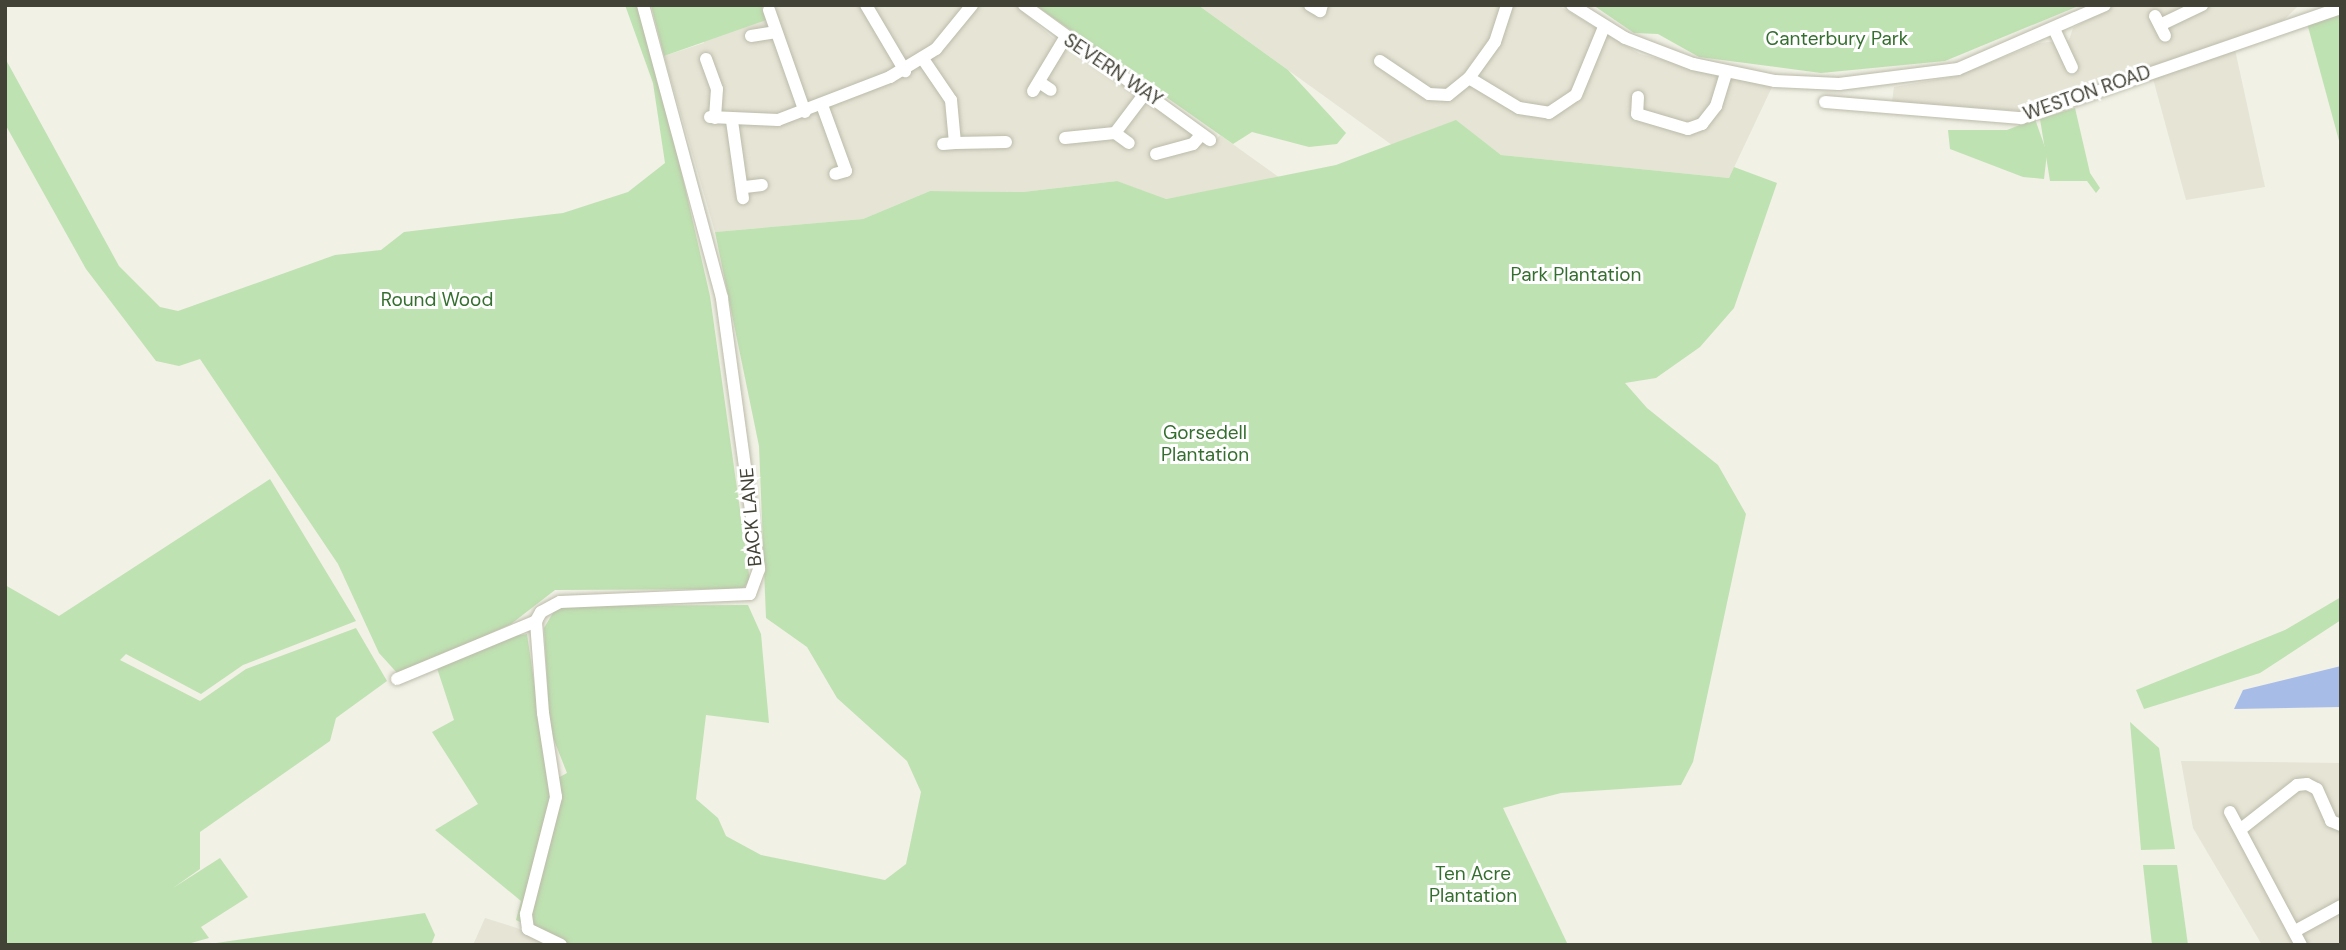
<!DOCTYPE html>
<html>
<head>
<meta charset="utf-8">
<style>
  body { margin:0 }
  #map { position:relative; width:2346px; height:950px; overflow:hidden; background:#f1f1e6; font-family:"DM Sans",sans-serif }
  div>[style] { position:absolute }
  [style*='--x'] { left:calc(var(--x)*1px); top:calc(var(--y)*1px); width:calc(var(--w)*1px); rotate:calc(var(--a)*1deg) }
  .residential>* { inset:0; background:#e5e4d5 }
  .green>* { inset:0; background:#bfe2b2 }
  .water>* { inset:0; background:#a8bce8 }
  .roads { filter:drop-shadow(0 0 2px #bcbbaa) drop-shadow(0 0 2px #bcbbaa) }
  .minor>* { height:12px; margin:-6px; padding:0 6px; transform-origin:6px; border-radius:6px; background:#fff }
  span { translate:-50% -50%; white-space:nowrap; text-align:center; line-height:1.15; -webkit-text-stroke:6px #fff; paint-order:stroke }
  .park-label { font-size:19px; color:#356f2f }
  .street-label { font-size:19px; color:#434236 }
  .frame { position:absolute; inset:0; border:7px solid #434236; pointer-events:none }
</style>
</head>
<body>
<div id="map">
  <div class="residential">
    <i style="clip-path:polygon(695px 5px,1015px 5px,1068px 51px,1095px 62px,1212px 145px,1220px 135px,1280px 178px,1165px 199px,1116px 181px,1023px 192px,930px 191px,863px 219px,715px 232px,664px 56px,704px 43px)"></i>
    <i style="clip-path:polygon(1198px 5px,1558px 5px,1640px 54px,1772px 87px,1729px 178px,1501px 155px,1456px 121px,1392px 145px)"></i>
    <i style="clip-path:polygon(2114px 5px,2299px 5px,2283px 21px,2022px 111px,1892px 102px,1894px 87px,1956px 76px,2039px 43px,2069px 40px,2073px 28px)"></i>
    <i style="clip-path:polygon(2234px 45px,2265px 187px,2186px 200px,2152px 75px)"></i>
    <i style="clip-path:polygon(2181px 761px,2341px 763px,2341px 945px,2262px 945px,2193px 828px)"></i>
    <i style="clip-path:polygon(485px 918px,517px 928px,549px 945px,473px 945px)"></i>
  </div>
  <div class="green">
    <i style="clip-path:polygon(625px 5px,641px 5px,649px 31px,710px 296px,750px 581px,742px 589px,555px 590px,511px 624px,399px 675px,379px 653px,338px 564px,200px 359px,179px 366px,156px 361px,86px 269px,5px 124px,5px 58px,119px 266px,160px 307px,178px 311px,335px 255px,381px 250px,404px 232px,563px 213px,628px 192px,665px 163px,653px 83px)"></i>
    <i style="clip-path:polygon(651px 5px,761px 5px,766px 20px,664px 56px)"></i>
    <i style="clip-path:polygon(1035px 5px,1198px 5px,1288px 70px,1346px 133px,1337px 144px,1309px 147px,1252px 132px,1233px 144px)"></i>
    <i style="clip-path:polygon(1593px 5px,2081px 5px,1945px 61px,1821px 73px,1699px 57px,1658px 34px,1634px 33px)"></i>
    <i style="clip-path:polygon(2341px 15px,2341px 148px,2307px 23px)"></i>
    <i style="clip-path:polygon(2075px 108px,2090px 173px,2100px 188px,2096px 193px,2087px 181px,2050px 181px,2040px 119px)"></i>
    <i style="clip-path:polygon(2035px 119px,2047px 153px,2044px 179px,2023px 177px,1950px 149px,1948px 130px,2007px 130px)"></i>
    <i style="clip-path:polygon(1456px 120px,1501px 155px,1729px 178px,1734px 167px,1777px 183px,1734px 308px,1700px 347px,1656px 378px,1625px 383px,1647px 408px,1718px 465px,1746px 514px,1693px 762px,1681px 785px,1561px 793px,1503px 808px,1568px 945px,567px 945px,516px 920px,521px 901px,435px 830px,478px 804px,432px 732px,454px 720px,437px 668px,500px 638px,527px 634px,549px 783px,567px 773px,550px 730px,544px 628px,557px 606px,748px 605px,761px 634px,769px 723px,706px 715px,696px 799px,718px 818px,726px 836px,761px 855px,885px 880px,906px 864px,921px 792px,907px 761px,837px 698px,807px 647px,766px 618px,759px 446px,715px 232px,863px 219px,930px 191px,1023px 192px,1117px 181px,1166px 199px,1336px 165px)"></i>
    <i style="clip-path:polygon(270px 479px,356px 621px,243px 665px,201px 694px,126px 654px,120px 660px,200px 701px,246px 669px,356px 628px,387px 681px,336px 718px,330px 741px,200px 832px,200px 869px,173px 888px,220px 858px,248px 897px,201px 927px,209px 938px,184px 945px,5px 945px,5px 585px,59px 616px)"></i>
    <i style="clip-path:polygon(2341px 597px,2341px 620px,2260px 673px,2144px 709px,2136px 690px,2285px 630px)"></i>
    <i style="clip-path:polygon(2130px 722px,2159px 748px,2175px 849px,2141px 850px)"></i>
    <i style="clip-path:polygon(2143px 865px,2177px 865px,2188px 945px,2152px 945px)"></i>
    <i style="clip-path:polygon(425px 913px,435px 935px,431px 945px,202px 945px)"></i>
  </div>
  <div class="water">
    <i style="clip-path:polygon(2341px 666px,2341px 707px,2234px 709px,2243px 690px)"></i>
  </div>
  <div class="roads">
    <div class="minor">
      <i style="--x:866;--y:5;--w:77;--a:59.4"></i>
      <i style="--x:1024;--y:5;--w:230;--a:36"></i>
      <i style="--x:1310;--y:5;--w:12;--a:31"></i>
      <i style="--x:1320;--y:11;--w:6;--a:-72"></i>
      <i style="--x:1572;--y:5;--w:62;--a:31.9"></i>
      <i style="--x:1625;--y:38;--w:73;--a:20.9"></i>
      <i style="--x:1693;--y:64;--w:84;--a:11.7"></i>
      <i style="--x:1775;--y:81;--w:64;--a:2.7"></i>
      <i style="--x:1839;--y:84;--w:120;--a:-7.2"></i>
      <i style="--x:1958;--y:69;--w:160;--a:-23.5"></i>
      <i style="--x:769;--y:10;--w:108;--a:70.6"></i>
      <i style="--x:2155;--y:16;--w:22;--a:63"></i>
      <i style="--x:2160;--y:25;--w:47;--a:-25.5"></i>
      <i style="--x:2055;--y:31;--w:40;--a:65"></i>
      <i style="--x:751;--y:36;--w:24;--a:-9"></i>
      <i style="--x:706;--y:59;--w:32;--a:70"></i>
      <i style="--x:717;--y:89;--w:29;--a:94"></i>
      <i style="--x:923;--y:59;--w:50;--a:55.7"></i>
      <i style="--x:951;--y:100;--w:43;--a:84.7"></i>
      <i style="--x:955;--y:143;--w:12;--a:175"></i>
      <i style="--x:1380;--y:61;--w:59;--a:34"></i>
      <i style="--x:1429;--y:94;--w:19;--a:3"></i>
      <i style="--x:1448;--y:95;--w:27;--a:-39"></i>
      <i style="--x:1469;--y:78;--w:58;--a:31"></i>
      <i style="--x:1519;--y:108;--w:30;--a:9"></i>
      <i style="--x:1549;--y:113;--w:32;--a:-34"></i>
      <i style="--x:1576;--y:95;--w:74;--a:-67.6"></i>
      <i style="--x:1469;--y:78;--w:44;--a:-54.2"></i>
      <i style="--x:1495;--y:42;--w:39;--a:-72"></i>
      <i style="--x:1039;--y:82;--w:14;--a:34"></i>
      <i style="--x:1033;--y:91;--w:62;--a:-58.9"></i>
      <i style="--x:1638;--y:97;--w:17;--a:93"></i>
      <i style="--x:1637;--y:114;--w:53;--a:16.4"></i>
      <i style="--x:1688;--y:129;--w:15;--a:-20"></i>
      <i style="--x:1702;--y:124;--w:23;--a:-52"></i>
      <i style="--x:1716;--y:106;--w:34;--a:-73"></i>
      <i style="--x:1825;--y:102;--w:197;--a:4.7"></i>
      <i style="--x:2021;--y:118;--w:338;--a:-19"></i>
      <i style="--x:822;--y:105;--w:70;--a:70"></i>
      <i style="--x:846;--y:171;--w:11;--a:165"></i>
      <i style="--x:710;--y:117;--w:68;--a:2.5"></i>
      <i style="--x:778;--y:120;--w:120;--a:-21"></i>
      <i style="--x:890;--y:77;--w:54;--a:-31.3"></i>
      <i style="--x:936;--y:49;--w:57;--a:-50.7"></i>
      <i style="--x:732;--y:121;--w:78;--a:81.9"></i>
      <i style="--x:1115;--y:133;--w:17;--a:36"></i>
      <i style="--x:1065;--y:138;--w:50;--a:-5.7"></i>
      <i style="--x:1115;--y:133;--w:51;--a:-52.9"></i>
      <i style="--x:955;--y:143;--w:51;--a:-1.1"></i>
      <i style="--x:1156;--y:154;--w:38;--a:-15"></i>
      <i style="--x:1193;--y:144;--w:13;--a:-48"></i>
      <i style="--x:745;--y:187;--w:17;--a:-7"></i>
      <i style="--x:397;--y:679;--w:151;--a:-22.6"></i>
      <i style="--x:2230;--y:812;--w:151;--a:61.9"></i>
      <i style="--x:2241;--y:829;--w:71;--a:-38.2"></i>
      <i style="--x:2297;--y:785;--w:10;--a:-6"></i>
      <i style="--x:2307;--y:784;--w:11;--a:27"></i>
      <i style="--x:2317;--y:789;--w:35;--a:66"></i>
      <i style="--x:2331;--y:821;--w:11;--a:22"></i>
      <i style="--x:2297;--y:930;--w:50;--a:-28.6"></i>
      <i style="--x:561;--y:945;--w:37;--a:-154"></i>
      <i style="--x:528;--y:929;--w:15;--a:-98"></i>
      <i style="--x:526;--y:914;--w:121;--a:-75.6"></i>
      <i style="--x:556;--y:797;--w:85;--a:-98.8"></i>
      <i style="--x:543;--y:713;--w:92;--a:-94.4"></i>
      <i style="--x:536;--y:621;--w:10;--a:-61"></i>
      <i style="--x:541;--y:612;--w:21;--a:-28"></i>
      <i style="--x:560;--y:602;--w:190;--a:-2.4"></i>
      <i style="--x:750;--y:594;--w:27;--a:-70"></i>
      <i style="--x:759;--y:569;--w:274;--a:-97.8"></i>
      <i style="--x:722;--y:298;--w:303;--a:-105.1"></i>
    </div>
  </div>
  <div class="park-label">
    <span style="left:1837px;top:39px">Canterbury Park</span>
    <span style="left:1576px;top:275px">Park Plantation</span>
    <span style="left:437px;top:300px">Round Wood</span>
    <span style="left:1205px;top:444px">Gorsedell<br>Plantation</span>
    <span style="left:1473px;top:885px">Ten Acre<br>Plantation</span>
  </div>
  <div class="street-label">
    <span style="left:1113px;top:70px;rotate:34deg">SEVERN WAY</span>
    <span style="left:2087px;top:93px;rotate:-19deg">WESTON ROAD</span>
    <span style="left:751px;top:517px;rotate:-95deg">BACK LANE</span>
  </div>
  <div class="frame"></div>
</div>
</body>
</html>
